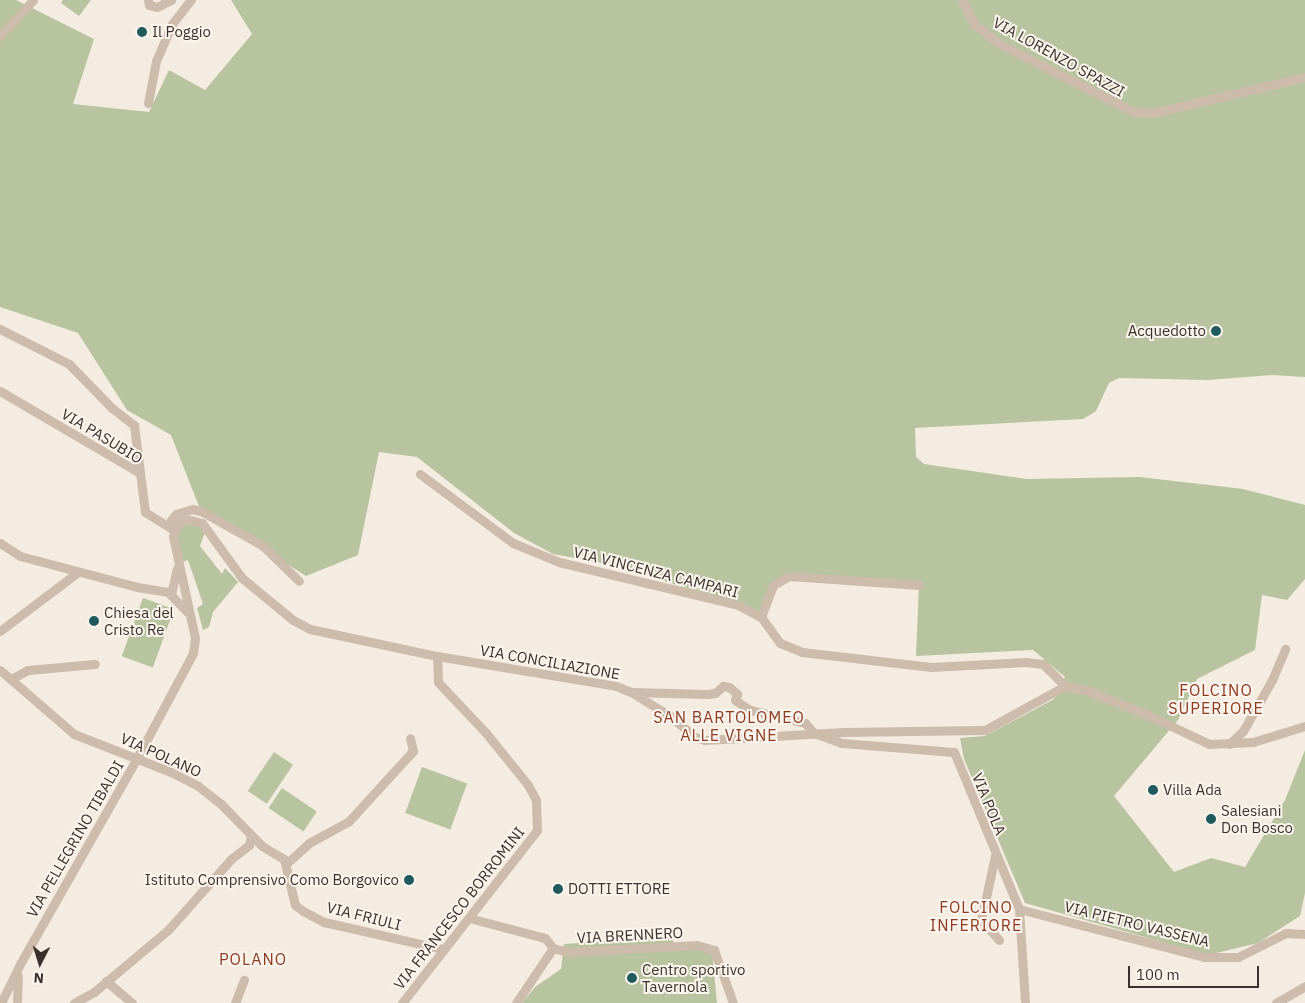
<!DOCTYPE html>
<html>
<head>
<meta charset="utf-8">
<style>
  body { margin:0 }
  #map { position:relative; width:1305px; height:1003px; overflow:hidden; background:#f4ebe1; font-family:"IBM Plex Sans",sans-serif }
  div>[style] { position:absolute }
  [style*='--x'] { left:calc(var(--x)*1px); top:calc(var(--y)*1px); width:calc(var(--w)*1px); rotate:calc(var(--a)*1deg) }
  .green>* { inset:0; background:#b8c4a0; transform-origin:0 0 }
  .minor>* { height:9px; margin:-4.5px; padding:0 4.5px; transform-origin:4.5px; border-radius:4.5px; background:#cdbbac }
  .dots>* { width:14px; height:14px; translate:-50% -50%; box-sizing:border-box; border:2px solid #fbf5ee; border-radius:50% }
  span { translate:-50% -50%; white-space:nowrap; text-align:center; line-height:1.15; -webkit-text-stroke:4px #fbf5ee; paint-order:stroke }
  .poi-label { font-size:15px; color:#3b302b }
  .left { translate:0 -50%; text-align:left }
  .right { translate:-100% -50%; text-align:right }
  .street-label { font-size:15px; color:#3b302b }
  .neighbourhood-label { font-size:16px; color:#8c3b22; letter-spacing:1px }
  .north { position:absolute; left:15px; top:938px; width:50px; height:50px; -webkit-text-stroke:4px #fbf5ee; paint-order:stroke; rotate:185deg; font-size:14px; font-weight:700; line-height:20px; text-align:center; color:#3b302b }
  .north::after { content:''; display:block; margin:auto; width:18px; height:22px; background:#3b302b; clip-path:polygon(50% 0,100% 100%,50% 72%,0 100%) }
  .scale { position:absolute; left:1128px; top:966px; width:131px; height:22px; box-sizing:border-box; border:2px solid #3b302b; border-top:0; padding-left:6px; font-size:15px; line-height:18px; white-space:nowrap; color:#3b302b; -webkit-text-stroke:4px #fbf5ee; paint-order:stroke }
</style>
</head>
<body>
<div id="map">
  <div class="green">
    <i style="clip-path:polygon(0 0,16px 0,94px 39px,73px 104px,149px 112px,169px 70px,205px 90px,252px 34px,231px 0,1305px 0,1305px 377px,1272px 375px,1208px 380px,1119px 378px,1109px 383px,1096px 411px,1083px 419px,915px 428px,916px 457px,924px 464px,1027px 479px,1140px 477px,1243px 489px,1305px 505px,1305px 579px,1287px 600px,1262px 595px,1255px 650px,1197px 679px,1178px 720px,1114px 796px,1174px 872px,1211px 858px,1245px 867px,1285px 800px,1305px 750px,1305px 893px,1300px 916px,1258px 943px,1208px 955px,1025px 903px,964px 759px,960px 738px,985px 736px,1054px 699px,1065px 677px,1033px 650px,916px 656px,919px 585px,789px 576px,773px 585px,761px 617px,738px 605px,618px 566px,553px 554px,514px 533px,417px 457px,379px 452px,358px 555px,306px 576px,200px 509px,171px 435px,127px 410px,78px 333px,0 307px)"></i>
    <i style="clip-path:polygon(63px 0,91px 0,79px 16px,61px 3px)"></i>
    <i style="clip-path:polygon(189px 523px,201px 527px,205px 532px,200px 546px,222px 574px,225px 568px,238px 582px,213px 612px,209px 627px,203px 630px,197px 608px,203px 604px,188px 560px,182px 562px,177px 543px,178px 530px)"></i>
    <i style="left:143px;top:598px;width:33px;height:62px;rotate:20deg"></i>
    <i style="left:274px;top:752px;width:23px;height:47px;rotate:34deg"></i>
    <i style="left:422px;top:767px;width:48px;height:49px;rotate:20deg"></i>
    <i style="left:282px;top:788px;width:42px;height:24px;rotate:34deg"></i>
    <i style="clip-path:polygon(673px 937px,674px 948px,697px 947px,712px 951px,717px 1003px,522px 1003px,535px 987px,561px 969px,564px 944px)"></i>
  </div>
  <div class="minor">
    <i style="--x:148;--y:0;--w:5;--a:79"></i>
    <i style="--x:149;--y:5;--w:8;--a:14"></i>
    <i style="--x:157;--y:7;--w:16;--a:-27"></i>
    <i style="--x:962;--y:0;--w:27;--a:63"></i>
    <i style="--x:974;--y:24;--w:31;--a:38"></i>
    <i style="--x:998;--y:43;--w:153;--a:26.9"></i>
    <i style="--x:1134;--y:112;--w:19;--a:3"></i>
    <i style="--x:1153;--y:113;--w:156;--a:-13.3"></i>
    <i style="--x:0;--y:36;--w:49;--a:-47.5"></i>
    <i style="--x:148;--y:103;--w:43;--a:-79.2"></i>
    <i style="--x:156;--y:61;--w:40;--a:-66.6"></i>
    <i style="--x:172;--y:24;--w:31;--a:-52"></i>
    <i style="--x:0;--y:329;--w:77;--a:26.9"></i>
    <i style="--x:69;--y:364;--w:62;--a:45.7"></i>
    <i style="--x:112;--y:408;--w:28;--a:38"></i>
    <i style="--x:134;--y:425;--w:88;--a:82.8"></i>
    <i style="--x:145;--y:512;--w:34;--a:32"></i>
    <i style="--x:0;--y:391;--w:162;--a:30.4"></i>
    <i style="--x:420;--y:474;--w:116;--a:36.6"></i>
    <i style="--x:513;--y:543;--w:50;--a:22.4"></i>
    <i style="--x:559;--y:562;--w:184;--a:13.5"></i>
    <i style="--x:738;--y:605;--w:26;--a:28"></i>
    <i style="--x:761;--y:617;--w:32;--a:54"></i>
    <i style="--x:780;--y:643;--w:24;--a:22"></i>
    <i style="--x:802;--y:652;--w:130;--a:6.6"></i>
    <i style="--x:931;--y:667;--w:95;--a:-3"></i>
    <i style="--x:1026;--y:662;--w:17;--a:7"></i>
    <i style="--x:1043;--y:664;--w:31;--a:45"></i>
    <i style="--x:174;--y:530;--w:10;--a:-107"></i>
    <i style="--x:171;--y:520;--w:8;--a:-50"></i>
    <i style="--x:176;--y:514;--w:17;--a:-17"></i>
    <i style="--x:192;--y:509;--w:9;--a:13"></i>
    <i style="--x:201;--y:511;--w:71;--a:29.4"></i>
    <i style="--x:263;--y:546;--w:50;--a:44.2"></i>
    <i style="--x:0;--y:543;--w:24;--a:33"></i>
    <i style="--x:20;--y:556;--w:121;--a:14.8"></i>
    <i style="--x:137;--y:587;--w:31;--a:9"></i>
    <i style="--x:168;--y:592;--w:28;--a:46"></i>
    <i style="--x:171;--y:594;--w:26;--a:-77"></i>
    <i style="--x:761;--y:617;--w:34;--a:-69"></i>
    <i style="--x:773;--y:585;--w:18;--a:-29"></i>
    <i style="--x:789;--y:576;--w:130;--a:4"></i>
    <i style="--x:0;--y:631;--w:98;--a:-37.1"></i>
    <i style="--x:0;--y:670;--w:98;--a:40.9"></i>
    <i style="--x:74;--y:734;--w:104;--a:21.4"></i>
    <i style="--x:171;--y:772;--w:30;--a:27"></i>
    <i style="--x:198;--y:786;--w:29;--a:38"></i>
    <i style="--x:221;--y:804;--w:59;--a:45.7"></i>
    <i style="--x:262;--y:846;--w:26;--a:31"></i>
    <i style="--x:284;--y:859;--w:47;--a:76.6"></i>
    <i style="--x:295;--y:905;--w:10;--a:37"></i>
    <i style="--x:303;--y:911;--w:24;--a:28"></i>
    <i style="--x:324;--y:922;--w:122;--a:12.8"></i>
    <i style="--x:11;--y:679;--w:19;--a:-28"></i>
    <i style="--x:28;--y:670;--w:67;--a:-5.1"></i>
    <i style="--x:631;--y:692;--w:76;--a:1.5"></i>
    <i style="--x:707;--y:694;--w:8;--a:-7"></i>
    <i style="--x:715;--y:693;--w:11;--a:-41"></i>
    <i style="--x:723;--y:686;--w:6;--a:9"></i>
    <i style="--x:729;--y:687;--w:11;--a:41"></i>
    <i style="--x:737;--y:694;--w:6;--a:108"></i>
    <i style="--x:735;--y:700;--w:18;--a:34"></i>
    <i style="--x:750;--y:710;--w:57;--a:13.3"></i>
    <i style="--x:805;--y:723;--w:13;--a:48"></i>
    <i style="--x:814;--y:733;--w:30;--a:20"></i>
    <i style="--x:842;--y:743;--w:112;--a:4.6"></i>
    <i style="--x:954;--y:752;--w:170;--a:67.5"></i>
    <i style="--x:1019;--y:909;--w:94;--a:86.3"></i>
    <i style="--x:1229;--y:744;--w:19;--a:-43"></i>
    <i style="--x:1243;--y:731;--w:59;--a:-60.4"></i>
    <i style="--x:1272;--y:680;--w:34;--a:-67"></i>
    <i style="--x:995;--y:856;--w:66;--a:102.3"></i>
    <i style="--x:981;--y:920;--w:27;--a:48"></i>
    <i style="--x:287;--y:863;--w:30;--a:-42"></i>
    <i style="--x:309;--y:843;--w:46;--a:-28.8"></i>
    <i style="--x:349;--y:821;--w:95;--a:-47.6"></i>
    <i style="--x:413;--y:751;--w:13;--a:-103"></i>
    <i style="--x:1019;--y:909;--w:191;--a:14.5"></i>
    <i style="--x:1204;--y:957;--w:34;--a:0"></i>
    <i style="--x:1238;--y:957;--w:54;--a:-26.6"></i>
    <i style="--x:1286;--y:933;--w:19;--a:3"></i>
    <i style="--x:469;--y:918;--w:79;--a:14.7"></i>
    <i style="--x:545;--y:938;--w:13;--a:51"></i>
    <i style="--x:553;--y:948;--w:16;--a:15"></i>
    <i style="--x:568;--y:952;--w:129;--a:-3.1"></i>
    <i style="--x:697;--y:945;--w:18;--a:16"></i>
    <i style="--x:714;--y:950;--w:56;--a:70.3"></i>
    <i style="--x:106;--y:981;--w:34;--a:40"></i>
    <i style="--x:1;--y:1003;--w:43;--a:-64"></i>
    <i style="--x:20;--y:964;--w:237;--a:-60.4"></i>
    <i style="--x:137;--y:758;--w:119;--a:-61.9"></i>
    <i style="--x:193;--y:653;--w:15;--a:-82"></i>
    <i style="--x:195;--y:638;--w:104;--a:-102.2"></i>
    <i style="--x:173;--y:536;--w:12;--a:-70"></i>
    <i style="--x:177;--y:525;--w:11;--a:-34"></i>
    <i style="--x:186;--y:519;--w:16;--a:14"></i>
    <i style="--x:202;--y:523;--w:68;--a:54"></i>
    <i style="--x:242;--y:578;--w:66;--a:39.5"></i>
    <i style="--x:293;--y:620;--w:19;--a:28"></i>
    <i style="--x:310;--y:629;--w:130;--a:12"></i>
    <i style="--x:437;--y:656;--w:181;--a:9.5"></i>
    <i style="--x:616;--y:686;--w:16;--a:22"></i>
    <i style="--x:631;--y:692;--w:46;--a:31.6"></i>
    <i style="--x:670;--y:716;--w:33;--a:40"></i>
    <i style="--x:695;--y:737;--w:10;--a:17"></i>
    <i style="--x:705;--y:740;--w:139;--a:-3.3"></i>
    <i style="--x:844;--y:732;--w:141;--a:-0.8"></i>
    <i style="--x:985;--y:730;--w:91;--a:-28.8"></i>
    <i style="--x:1065;--y:686;--w:21;--a:11"></i>
    <i style="--x:1086;--y:690;--w:67;--a:22"></i>
    <i style="--x:1148;--y:715;--w:68;--a:25.4"></i>
    <i style="--x:1209;--y:744;--w:44;--a:-2.6"></i>
    <i style="--x:1253;--y:742;--w:54;--a:-17.1"></i>
    <i style="--x:17;--y:1003;--w:27;--a:-88"></i>
    <i style="--x:74;--y:1003;--w:23;--a:-29"></i>
    <i style="--x:94;--y:992;--w:97;--a:-40"></i>
    <i style="--x:168;--y:930;--w:95;--a:-48.4"></i>
    <i style="--x:231;--y:859;--w:23;--a:-38"></i>
    <i style="--x:249;--y:845;--w:9;--a:-77"></i>
    <i style="--x:235;--y:1003;--w:25;--a:-69"></i>
    <i style="--x:402;--y:1003;--w:219;--a:-52"></i>
    <i style="--x:537;--y:830;--w:30;--a:-92"></i>
    <i style="--x:536;--y:800;--w:17;--a:-118"></i>
    <i style="--x:528;--y:785;--w:67;--a:-128.9"></i>
    <i style="--x:486;--y:733;--w:70;--a:-133.3"></i>
    <i style="--x:438;--y:682;--w:26;--a:-92"></i>
    <i style="--x:516;--y:1003;--w:66;--a:-56.1"></i>
    <i style="--x:1276;--y:1003;--w:34;--a:-30"></i>
  </div>
  <div class="dots">
    <i style="left:142px;top:32px;background:#1f5a5e"></i>
    <i style="left:1216px;top:331px;background:#1f5a5e"></i>
    <i style="left:94px;top:621px;background:#1f5a5e"></i>
    <i style="left:1153px;top:790px;background:#1f5a5e"></i>
    <i style="left:1211px;top:819px;background:#1f5a5e"></i>
    <i style="left:409px;top:880px;background:#1f5a5e"></i>
    <i style="left:558px;top:889px;background:#1f5a5e"></i>
    <i style="left:632px;top:978px;background:#1f5a5e"></i>
  </div>
  <div class="poi-label">
    <span class="left" style="left:152px;top:32px">Il Poggio</span>
    <span class="right" style="left:1206px;top:331px">Acquedotto</span>
    <span class="left" style="left:104px;top:621px">Chiesa del<br>Cristo Re</span>
    <span class="left" style="left:1163px;top:790px">Villa Ada</span>
    <span class="left" style="left:1221px;top:819px">Salesiani<br>Don Bosco</span>
    <span class="right" style="left:399px;top:880px">Istituto Comprensivo Como Borgovico</span>
    <span class="left" style="left:568px;top:889px">DOTTI ETTORE</span>
    <span class="left" style="left:642px;top:978px">Centro sportivo<br>Tavernola</span>
  </div>
  <div class="street-label">
    <span style="left:1059px;top:57px;rotate:29deg">VIA LORENZO SPAZZI</span>
    <span style="left:102px;top:436px;rotate:31deg">VIA PASUBIO</span>
    <span style="left:656px;top:572px;rotate:14deg">VIA VINCENZA CAMPARI</span>
    <span style="left:550px;top:662px;rotate:10deg">VIA CONCILIAZIONE</span>
    <span style="left:161px;top:755px;rotate:24deg">VIA POLANO</span>
    <span style="left:989px;top:804px;rotate:68deg">VIA POLA</span>
    <span style="left:75px;top:839px;rotate:-60deg">VIA PELLEGRINO TIBALDI</span>
    <span style="left:459px;top:908px;rotate:-52deg">VIA FRANCESCO BORROMINI</span>
    <span style="left:364px;top:916px;rotate:14deg">VIA FRIULI</span>
    <span style="left:1137px;top:924px;rotate:14deg">VIA PIETRO VASSENA</span>
    <span style="left:630px;top:935px;rotate:-3deg">VIA BRENNERO</span>
  </div>
  <div class="neighbourhood-label">
    <span style="left:1216px;top:699px">FOLCINO<br>SUPERIORE</span>
    <span style="left:729px;top:726px">SAN BARTOLOMEO<br>ALLE VIGNE</span>
    <span style="left:976px;top:916px">FOLCINO<br>INFERIORE</span>
    <span style="left:253px;top:959px">POLANO</span>
  </div>
  <div class="north">N</div>
  <div class="scale">100 m</div>
</div>
</body>
</html>
